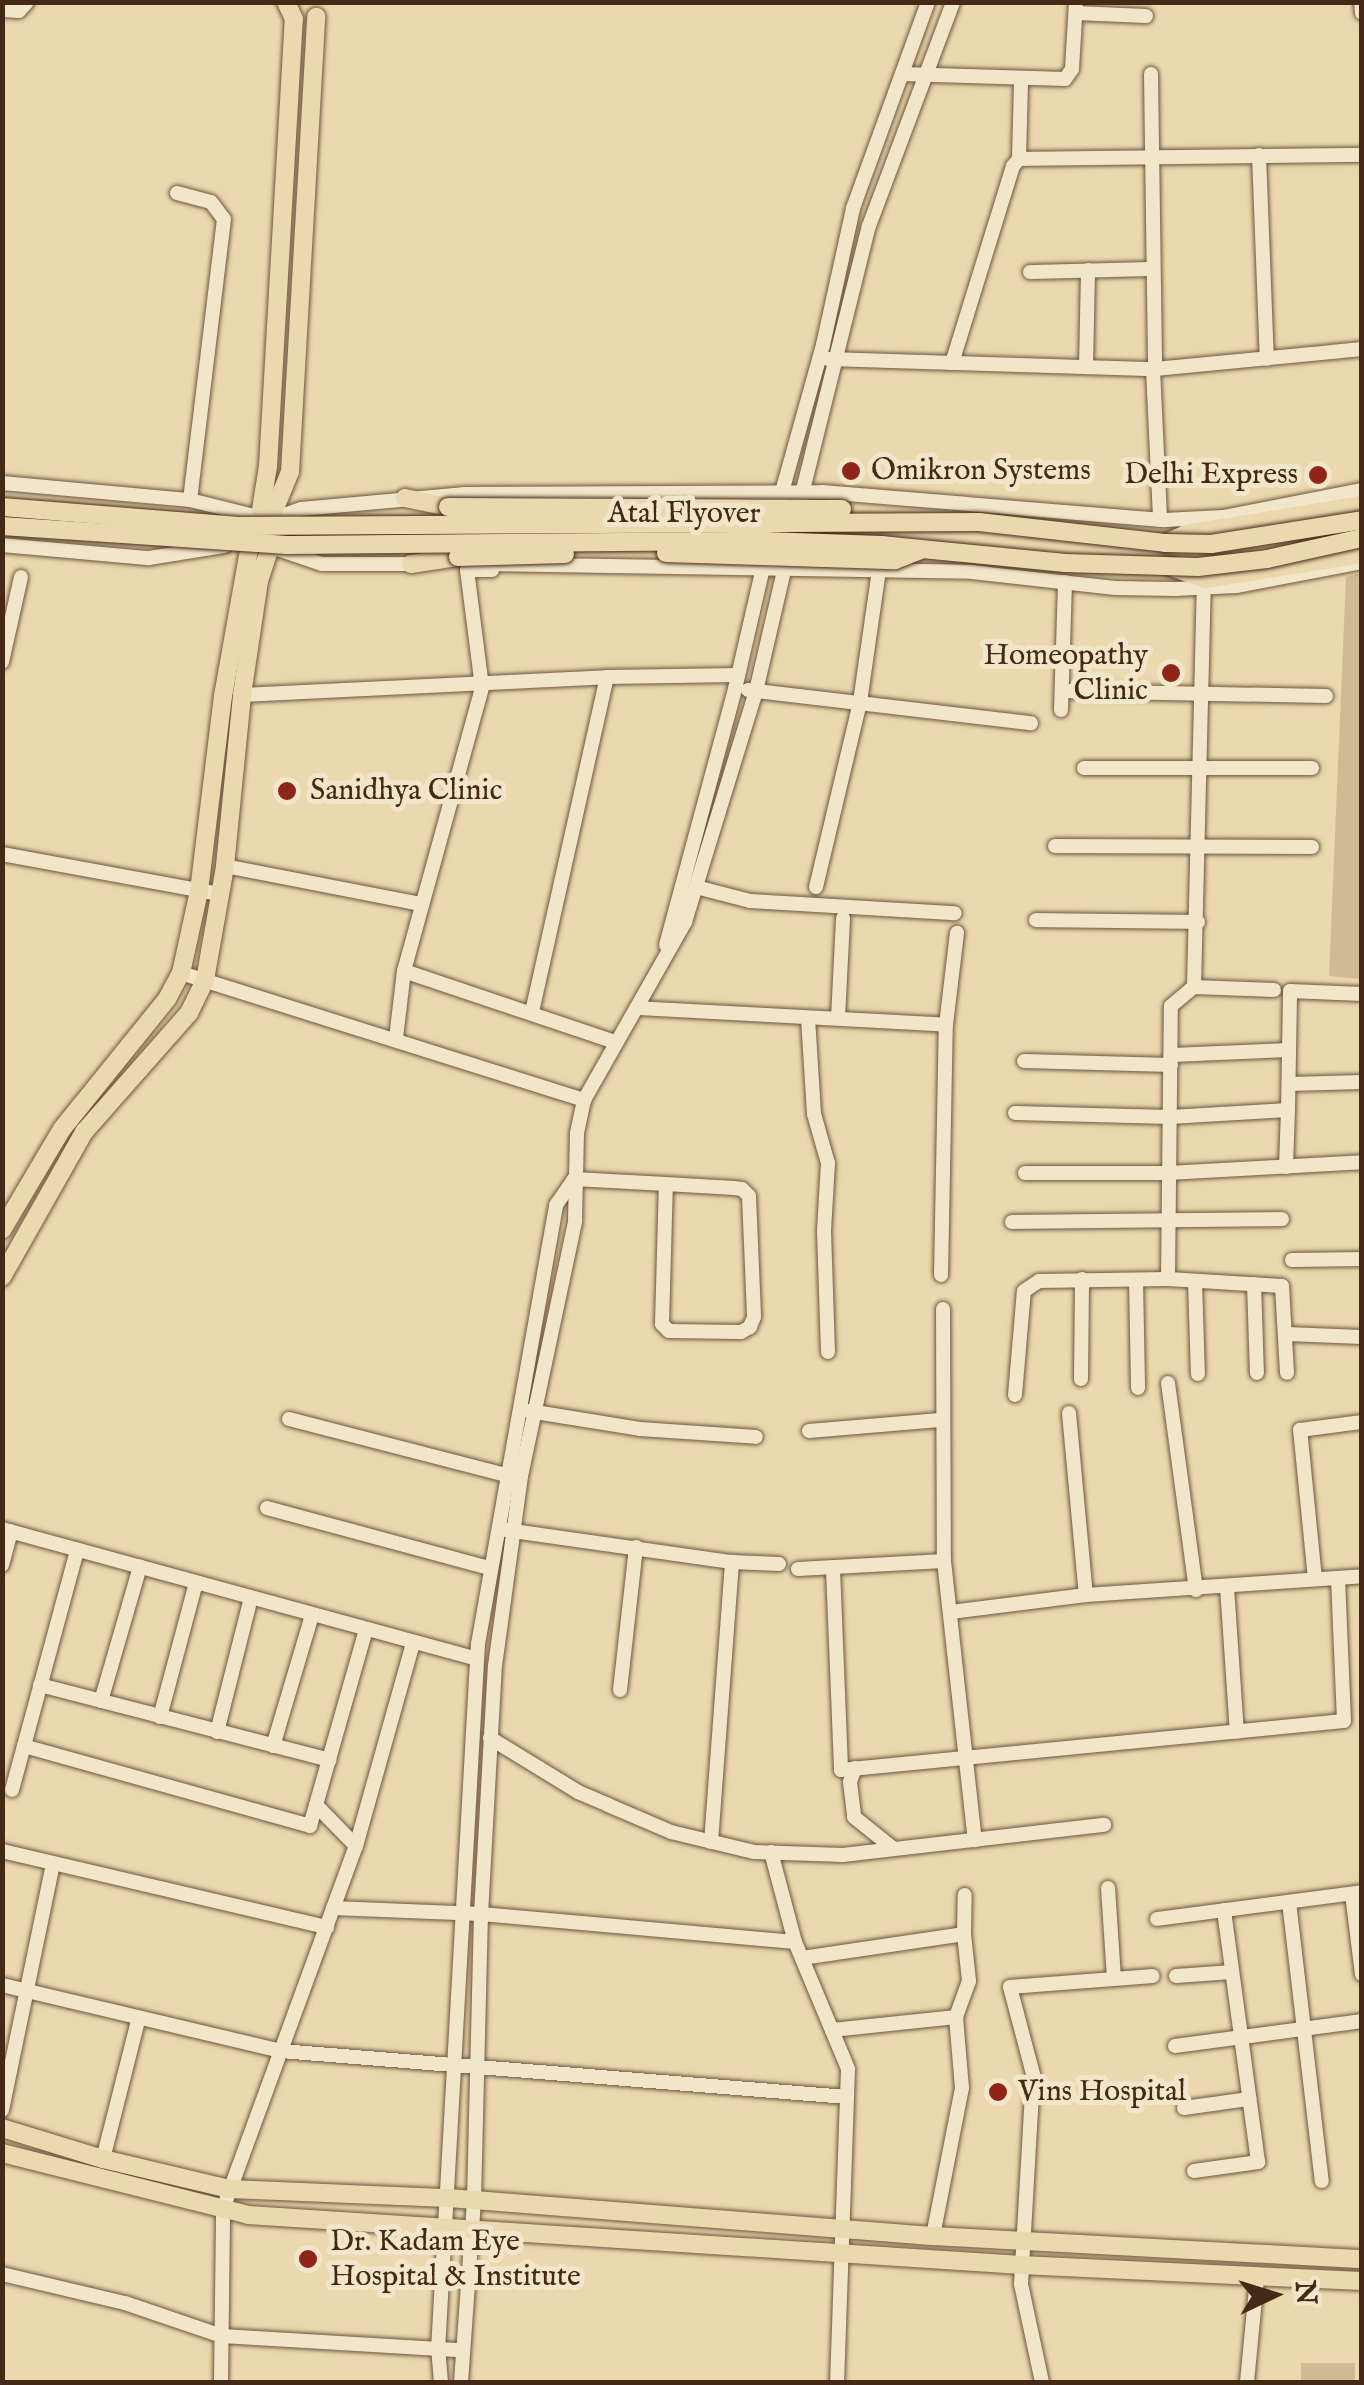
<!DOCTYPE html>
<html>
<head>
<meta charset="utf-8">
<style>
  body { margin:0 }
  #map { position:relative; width:1364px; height:2385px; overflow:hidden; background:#ebd8ae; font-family:"IM FELL English",serif }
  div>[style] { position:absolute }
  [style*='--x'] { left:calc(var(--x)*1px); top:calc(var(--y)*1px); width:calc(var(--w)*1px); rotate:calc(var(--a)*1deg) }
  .green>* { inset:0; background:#cfba94; transform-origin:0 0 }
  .roads { filter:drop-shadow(0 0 2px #6e553d) drop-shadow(0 0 2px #6e553d) }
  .minor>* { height:14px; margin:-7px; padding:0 7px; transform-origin:7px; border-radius:7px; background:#f2e6ca }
  .major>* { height:18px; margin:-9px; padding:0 9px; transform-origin:9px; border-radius:9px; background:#ebd8ae }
  .bridges { filter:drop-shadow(0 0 2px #442917) drop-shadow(0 0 2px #442917) }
  .major-bridge>* { height:18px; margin:-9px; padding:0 9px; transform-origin:9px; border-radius:9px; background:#ebd8ae }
  .dots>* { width:28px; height:28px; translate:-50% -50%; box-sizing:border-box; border:5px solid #f2e6ca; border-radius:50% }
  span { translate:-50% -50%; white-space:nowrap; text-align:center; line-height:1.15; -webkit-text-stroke:10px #f2e6ca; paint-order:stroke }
  .poi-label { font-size:30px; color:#442917 }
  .left { translate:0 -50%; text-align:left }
  .right { translate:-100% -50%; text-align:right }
  .street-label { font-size:30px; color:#442917 }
  .frame { position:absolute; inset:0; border:5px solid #442917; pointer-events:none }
  .north { position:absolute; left:1224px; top:2245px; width:100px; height:100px; -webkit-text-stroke:8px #f2e6ca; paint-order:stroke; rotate:86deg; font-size:28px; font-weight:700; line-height:40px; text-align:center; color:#442917 }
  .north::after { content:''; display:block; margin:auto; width:35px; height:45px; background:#442917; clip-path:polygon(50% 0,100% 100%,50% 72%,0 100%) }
</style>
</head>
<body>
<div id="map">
  <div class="green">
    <i style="clip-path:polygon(1361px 573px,1362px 573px,1361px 979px,1329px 976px,1346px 577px)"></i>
    <i style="left:1301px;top:2363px;width:54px;height:19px"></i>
  </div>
  <div class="roads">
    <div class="minor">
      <i style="--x:1361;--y:2;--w:11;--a:85"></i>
      <i style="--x:2;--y:10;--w:17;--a:3"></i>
      <i style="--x:19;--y:11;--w:12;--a:-48"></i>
      <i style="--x:1076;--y:13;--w:70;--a:2.5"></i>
      <i style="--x:902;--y:74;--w:163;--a:1.8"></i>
      <i style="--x:1065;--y:79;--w:12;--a:-55"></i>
      <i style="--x:1072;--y:69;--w:67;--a:-86.6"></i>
      <i style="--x:1151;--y:74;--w:295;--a:89.2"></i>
      <i style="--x:1259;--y:155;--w:204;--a:87.8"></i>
      <i style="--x:1019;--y:159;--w:79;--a:-88.5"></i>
      <i style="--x:177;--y:193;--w:35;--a:15"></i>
      <i style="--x:211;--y:202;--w:21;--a:53"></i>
      <i style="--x:224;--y:219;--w:283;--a:96.9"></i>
      <i style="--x:1030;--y:272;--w:123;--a:-1.4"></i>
      <i style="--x:828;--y:359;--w:327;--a:1.8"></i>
      <i style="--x:1155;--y:369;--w:208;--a:-5.5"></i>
      <i style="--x:952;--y:363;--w:206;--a:-72.8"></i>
      <i style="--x:1013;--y:166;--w:9;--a:-49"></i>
      <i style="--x:1019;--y:159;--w:343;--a:-0.7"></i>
      <i style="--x:1086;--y:367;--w:97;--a:-88.8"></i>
      <i style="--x:1153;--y:369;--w:151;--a:87.3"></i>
      <i style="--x:2;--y:483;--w:189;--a:5.2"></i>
      <i style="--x:190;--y:500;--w:62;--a:14"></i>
      <i style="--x:780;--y:499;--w:160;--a:-74.4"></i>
      <i style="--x:823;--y:345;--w:140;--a:-77.6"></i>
      <i style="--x:853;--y:208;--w:219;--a:-70"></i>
      <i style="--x:278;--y:517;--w:24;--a:-19"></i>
      <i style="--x:301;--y:509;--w:165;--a:-5.2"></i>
      <i style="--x:465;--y:494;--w:357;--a:-0.3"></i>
      <i style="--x:822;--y:492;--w:344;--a:4.7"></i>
      <i style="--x:1165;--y:520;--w:58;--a:-3"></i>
      <i style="--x:1223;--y:517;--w:142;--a:-11"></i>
      <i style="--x:796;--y:518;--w:301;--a:-76"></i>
      <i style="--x:869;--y:226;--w:239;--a:-69.4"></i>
      <i style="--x:2;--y:545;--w:148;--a:5.1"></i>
      <i style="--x:149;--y:558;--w:77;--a:-9"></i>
      <i style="--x:278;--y:549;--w:46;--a:18.8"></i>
      <i style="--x:322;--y:564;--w:97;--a:0"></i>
      <i style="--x:485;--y:564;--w:487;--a:0.9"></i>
      <i style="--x:972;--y:572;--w:144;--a:6.4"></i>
      <i style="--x:1115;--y:588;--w:60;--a:1"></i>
      <i style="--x:1175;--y:589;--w:61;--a:-2.8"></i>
      <i style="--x:1236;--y:586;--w:128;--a:-10.8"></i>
      <i style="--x:2;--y:662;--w:87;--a:-77.4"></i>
      <i style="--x:748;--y:690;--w:285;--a:6.7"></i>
      <i style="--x:1062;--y:691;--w:264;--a:1.1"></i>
      <i style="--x:242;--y:695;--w:365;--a:-2.8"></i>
      <i style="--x:607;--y:677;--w:131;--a:-0.9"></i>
      <i style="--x:1061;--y:710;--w:128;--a:-88.2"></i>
      <i style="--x:1084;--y:768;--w:228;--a:0"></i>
      <i style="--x:1055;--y:846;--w:257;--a:0.2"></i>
      <i style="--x:2;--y:854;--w:222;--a:10.4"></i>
      <i style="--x:225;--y:866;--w:200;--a:11"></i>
      <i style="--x:696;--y:887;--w:56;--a:14.5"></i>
      <i style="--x:750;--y:901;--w:205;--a:3.4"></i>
      <i style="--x:816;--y:887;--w:190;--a:-76.6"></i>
      <i style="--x:860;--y:702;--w:133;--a:-81.8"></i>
      <i style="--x:1036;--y:920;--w:162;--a:0.7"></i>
      <i style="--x:666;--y:945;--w:265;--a:-74.9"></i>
      <i style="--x:735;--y:689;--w:133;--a:-77"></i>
      <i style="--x:404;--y:971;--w:223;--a:18.6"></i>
      <i style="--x:181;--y:973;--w:423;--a:17.5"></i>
      <i style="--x:1194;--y:987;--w:400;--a:-88.6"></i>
      <i style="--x:637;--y:1008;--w:309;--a:3.1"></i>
      <i style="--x:532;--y:1012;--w:343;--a:-77.4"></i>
      <i style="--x:808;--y:1018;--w:96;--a:86.4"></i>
      <i style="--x:814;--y:1114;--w:51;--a:74.1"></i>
      <i style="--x:828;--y:1163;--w:68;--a:93.4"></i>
      <i style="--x:824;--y:1231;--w:121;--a:88.1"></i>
      <i style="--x:838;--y:1018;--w:100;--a:-87.1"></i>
      <i style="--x:396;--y:1038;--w:67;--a:-83.2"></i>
      <i style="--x:404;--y:971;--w:295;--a:-74.6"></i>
      <i style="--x:482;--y:687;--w:118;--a:-97.3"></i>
      <i style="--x:467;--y:570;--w:25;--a:0"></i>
      <i style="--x:1172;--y:1055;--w:117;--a:-2.4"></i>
      <i style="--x:1024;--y:1061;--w:147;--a:1.6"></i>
      <i style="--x:1289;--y:1084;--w:73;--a:-1.6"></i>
      <i style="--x:1015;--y:1113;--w:155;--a:1.5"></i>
      <i style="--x:1170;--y:1117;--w:118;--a:-3.4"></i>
      <i style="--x:1288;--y:1110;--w:119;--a:-89"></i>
      <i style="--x:1290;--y:991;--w:72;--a:2.4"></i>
      <i style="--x:1286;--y:1167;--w:57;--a:-88"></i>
      <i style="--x:1025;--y:1173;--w:143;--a:0"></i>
      <i style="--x:1168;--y:1173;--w:194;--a:-3.2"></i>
      <i style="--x:574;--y:1179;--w:92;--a:3.1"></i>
      <i style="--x:666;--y:1184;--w:68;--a:3.4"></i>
      <i style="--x:734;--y:1188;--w:8;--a:7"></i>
      <i style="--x:742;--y:1189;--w:10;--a:45"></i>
      <i style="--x:749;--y:1196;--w:121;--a:87.6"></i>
      <i style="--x:754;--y:1317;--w:11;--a:112"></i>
      <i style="--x:750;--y:1327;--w:10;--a:151"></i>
      <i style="--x:741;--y:1332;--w:72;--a:-179.2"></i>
      <i style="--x:669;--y:1331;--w:10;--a:-135"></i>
      <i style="--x:662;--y:1324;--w:140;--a:-88.4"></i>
      <i style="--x:1012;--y:1222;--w:270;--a:-0.6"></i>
      <i style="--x:1292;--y:1260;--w:70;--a:-0.8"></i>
      <i style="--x:941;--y:1275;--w:250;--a:-88.9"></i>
      <i style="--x:946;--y:1025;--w:93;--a:-83.2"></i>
      <i style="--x:1168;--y:1279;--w:273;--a:-89.4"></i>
      <i style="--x:1171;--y:1006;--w:30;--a:-40"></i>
      <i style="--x:1194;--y:987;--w:80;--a:2.1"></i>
      <i style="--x:1136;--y:1280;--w:108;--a:88.9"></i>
      <i style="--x:1195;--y:1281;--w:93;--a:88.2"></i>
      <i style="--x:1254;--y:1284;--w:89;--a:88.1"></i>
      <i style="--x:943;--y:1309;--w:252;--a:89.8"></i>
      <i style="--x:944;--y:1561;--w:281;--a:83.7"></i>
      <i style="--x:1287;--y:1334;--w:75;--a:2.3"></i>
      <i style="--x:1081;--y:1379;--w:100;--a:-89.4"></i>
      <i style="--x:1168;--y:1383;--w:209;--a:82.3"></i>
      <i style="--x:1015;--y:1395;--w:104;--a:-85.1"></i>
      <i style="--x:1024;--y:1291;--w:18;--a:-34"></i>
      <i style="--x:1039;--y:1281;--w:129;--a:-0.9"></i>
      <i style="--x:1168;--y:1279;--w:114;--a:3.5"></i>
      <i style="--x:1282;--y:1286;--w:87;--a:86.7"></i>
      <i style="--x:529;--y:1411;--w:112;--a:9.2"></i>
      <i style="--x:640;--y:1429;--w:116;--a:3.9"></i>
      <i style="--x:1069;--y:1413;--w:183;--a:84.7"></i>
      <i style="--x:289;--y:1419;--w:223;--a:14.5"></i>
      <i style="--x:809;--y:1431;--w:131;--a:-4.8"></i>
      <i style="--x:267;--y:1508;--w:231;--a:15.1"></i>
      <i style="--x:2;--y:1529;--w:492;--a:15.3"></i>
      <i style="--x:506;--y:1530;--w:228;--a:8.1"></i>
      <i style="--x:732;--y:1562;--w:47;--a:2.4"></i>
      <i style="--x:2;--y:1565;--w:35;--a:-75"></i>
      <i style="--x:798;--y:1569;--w:146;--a:-3.1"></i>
      <i style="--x:833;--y:1569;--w:201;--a:87.7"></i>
      <i style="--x:841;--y:1770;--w:505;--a:-5.56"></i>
      <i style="--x:1344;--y:1721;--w:143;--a:-92.4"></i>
      <i style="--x:1315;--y:1579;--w:150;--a:-95.7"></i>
      <i style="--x:1300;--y:1430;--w:63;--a:-7.4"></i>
      <i style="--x:1227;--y:1587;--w:145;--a:86.1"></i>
      <i style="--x:951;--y:1612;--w:136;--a:-7.2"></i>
      <i style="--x:1086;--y:1595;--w:277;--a:-3.9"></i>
      <i style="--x:40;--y:1685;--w:299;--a:14.5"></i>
      <i style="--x:620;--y:1690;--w:144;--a:-83.6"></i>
      <i style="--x:101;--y:1701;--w:140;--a:-73.8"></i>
      <i style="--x:160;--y:1717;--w:139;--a:-75"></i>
      <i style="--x:217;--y:1732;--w:138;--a:-75.8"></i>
      <i style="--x:490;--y:1738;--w:103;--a:31.5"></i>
      <i style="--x:578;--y:1792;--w:33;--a:23"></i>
      <i style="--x:608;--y:1805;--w:69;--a:23.2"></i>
      <i style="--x:671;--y:1832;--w:85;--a:13.5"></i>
      <i style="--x:754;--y:1852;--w:89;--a:1.9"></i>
      <i style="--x:843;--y:1855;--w:263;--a:-6.6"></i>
      <i style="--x:24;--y:1746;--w:297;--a:15.6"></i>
      <i style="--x:310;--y:1826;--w:204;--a:-74.1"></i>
      <i style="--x:273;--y:1746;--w:137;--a:-73.4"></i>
      <i style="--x:855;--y:1768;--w:15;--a:110"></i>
      <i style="--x:850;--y:1782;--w:35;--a:83"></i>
      <i style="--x:854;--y:1817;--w:51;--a:38.7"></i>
      <i style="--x:12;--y:1790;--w:249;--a:-74.8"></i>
      <i style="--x:316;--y:1805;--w:57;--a:45.7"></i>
      <i style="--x:711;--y:1842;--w:281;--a:-85.7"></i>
      <i style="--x:2;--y:1851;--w:334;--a:13.2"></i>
      <i style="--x:771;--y:1852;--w:93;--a:75.1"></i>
      <i style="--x:795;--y:1942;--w:138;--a:67.3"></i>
      <i style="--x:848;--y:2069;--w:313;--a:92"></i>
      <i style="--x:1108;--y:1888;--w:91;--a:86.2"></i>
      <i style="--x:1352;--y:1894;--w:81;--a:82.9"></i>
      <i style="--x:1289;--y:1902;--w:281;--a:83.3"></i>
      <i style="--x:333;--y:1908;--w:148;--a:2.3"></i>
      <i style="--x:481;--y:1914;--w:315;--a:5.1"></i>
      <i style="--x:1157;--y:1919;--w:207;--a:-7.5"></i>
      <i style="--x:964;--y:1934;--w:39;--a:-89"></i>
      <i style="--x:802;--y:1958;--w:164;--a:-8.4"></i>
      <i style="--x:964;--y:1934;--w:47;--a:83.9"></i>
      <i style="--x:969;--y:1981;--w:38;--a:110"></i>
      <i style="--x:956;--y:2017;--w:71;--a:85.2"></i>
      <i style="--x:962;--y:2088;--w:151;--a:101.1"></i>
      <i style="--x:1176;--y:1976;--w:56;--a:-4.1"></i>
      <i style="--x:2;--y:1985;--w:287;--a:13.3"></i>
      <i style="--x:281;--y:2051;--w:568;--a:4.65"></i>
      <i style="--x:832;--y:2030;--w:125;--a:-6"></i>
      <i style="--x:1175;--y:2046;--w:189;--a:-7.6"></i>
      <i style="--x:1184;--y:2108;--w:66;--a:-7.9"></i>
      <i style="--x:2;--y:2110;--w:252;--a:-78.3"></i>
      <i style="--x:103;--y:2159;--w:146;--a:-75.8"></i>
      <i style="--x:1194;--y:2171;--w:65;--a:-8"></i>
      <i style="--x:1258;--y:2162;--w:254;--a:-97.7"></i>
      <i style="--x:2;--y:2274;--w:126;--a:13.3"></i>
      <i style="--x:125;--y:2303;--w:102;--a:18.8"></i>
      <i style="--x:222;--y:2336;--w:239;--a:3.4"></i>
      <i style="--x:221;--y:2382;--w:173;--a:-89.3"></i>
      <i style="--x:223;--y:2209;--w:387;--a:-69.9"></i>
      <i style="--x:356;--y:1846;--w:211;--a:-74.3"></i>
      <i style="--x:441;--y:2382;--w:32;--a:-95"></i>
      <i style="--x:438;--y:2350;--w:707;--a:-86.76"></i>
      <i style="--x:478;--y:1644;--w:446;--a:-79.9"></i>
      <i style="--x:556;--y:1205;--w:32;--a:-55"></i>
      <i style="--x:461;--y:2382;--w:182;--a:-85.9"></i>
      <i style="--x:474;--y:2200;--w:286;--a:-88.6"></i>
      <i style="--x:481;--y:1914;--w:248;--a:-86.8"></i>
      <i style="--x:495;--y:1666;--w:192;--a:-82.2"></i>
      <i style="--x:521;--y:1476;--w:261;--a:-78"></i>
      <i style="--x:575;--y:1221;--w:88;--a:-88.7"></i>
      <i style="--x:577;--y:1133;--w:34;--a:-78"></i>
      <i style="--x:584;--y:1100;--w:205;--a:-60.4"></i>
      <i style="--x:685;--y:922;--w:242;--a:-72.9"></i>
      <i style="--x:756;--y:691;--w:146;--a:-76.9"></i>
      <i style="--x:1042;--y:2382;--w:100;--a:-102.1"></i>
      <i style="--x:1021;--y:2284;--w:210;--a:-86.7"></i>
      <i style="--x:1033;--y:2074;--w:90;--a:-104.8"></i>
      <i style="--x:1010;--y:1987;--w:143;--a:-4.4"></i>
      <i style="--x:1247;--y:2382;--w:104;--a:-84.5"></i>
    </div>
    <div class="major">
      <i style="--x:405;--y:498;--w:44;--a:11.8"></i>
      <i style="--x:261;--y:510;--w:45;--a:-81"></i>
      <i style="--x:268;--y:466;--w:448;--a:-86.7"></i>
      <i style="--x:294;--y:19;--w:19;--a:-115"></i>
      <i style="--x:273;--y:513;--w:44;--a:-67.5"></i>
      <i style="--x:290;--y:472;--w:456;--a:-86.7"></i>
      <i style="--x:1166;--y:543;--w:22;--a:-24"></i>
      <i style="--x:1186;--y:534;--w:178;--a:-9.4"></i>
      <i style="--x:411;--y:564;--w:48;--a:-8.5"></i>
      <i style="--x:1171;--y:567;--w:36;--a:19"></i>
      <i style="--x:1205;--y:579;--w:159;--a:-9"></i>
      <i style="--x:2;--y:1230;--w:117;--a:-59.3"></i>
      <i style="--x:62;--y:1129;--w:167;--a:-51.1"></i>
      <i style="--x:167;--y:999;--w:30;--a:-62"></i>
      <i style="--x:181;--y:973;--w:84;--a:-77.6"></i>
      <i style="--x:199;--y:891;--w:196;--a:-83"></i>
      <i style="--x:223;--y:696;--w:153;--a:-79.9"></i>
      <i style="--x:2;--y:1277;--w:167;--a:-60.5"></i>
      <i style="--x:84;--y:1132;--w:159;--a:-48.6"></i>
      <i style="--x:189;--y:1013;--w:37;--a:-64"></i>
      <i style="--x:205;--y:980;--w:116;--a:-80"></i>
      <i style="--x:225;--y:866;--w:172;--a:-84.3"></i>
      <i style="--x:242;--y:695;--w:115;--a:-81.5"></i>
      <i style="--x:259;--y:581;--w:33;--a:-72"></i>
      <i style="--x:2;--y:2128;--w:106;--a:17.1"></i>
      <i style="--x:103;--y:2159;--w:130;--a:13.3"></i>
      <i style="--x:230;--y:2189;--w:218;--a:2.4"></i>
      <i style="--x:448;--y:2198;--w:486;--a:4.5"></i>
      <i style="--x:933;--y:2236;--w:430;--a:3.1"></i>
      <i style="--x:2;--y:2153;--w:254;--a:14.1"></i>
      <i style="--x:248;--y:2215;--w:775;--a:3.7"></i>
      <i style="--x:1021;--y:2265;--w:341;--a:2.7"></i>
    </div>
  </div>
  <div class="bridges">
    <div class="major-bridge">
      <i style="--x:2;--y:507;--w:235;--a:4.6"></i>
      <i style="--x:236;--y:526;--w:743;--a:-0.31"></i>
      <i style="--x:979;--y:522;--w:187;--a:6.4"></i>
      <i style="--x:1165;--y:543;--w:46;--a:1.2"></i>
      <i style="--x:1211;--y:544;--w:153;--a:-9"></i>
      <i style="--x:448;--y:507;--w:394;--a:0.3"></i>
      <i style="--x:2;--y:526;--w:286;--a:3.8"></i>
      <i style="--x:287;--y:545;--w:478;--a:-0.5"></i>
      <i style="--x:765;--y:541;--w:116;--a:2"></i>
      <i style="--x:881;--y:545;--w:185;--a:5.6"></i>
      <i style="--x:1065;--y:563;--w:133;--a:1.7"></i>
      <i style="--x:1198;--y:567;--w:69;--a:-6.6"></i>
      <i style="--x:1267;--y:559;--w:97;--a:-12.5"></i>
      <i style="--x:666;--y:553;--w:229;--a:1.8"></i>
      <i style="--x:895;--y:560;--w:26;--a:-21"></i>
      <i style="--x:458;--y:557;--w:107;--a:-1.6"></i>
    </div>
  </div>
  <div class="dots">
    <i style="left:851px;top:471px;background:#8f2418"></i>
    <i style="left:1318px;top:475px;background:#8f2418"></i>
    <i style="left:1171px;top:673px;background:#8f2418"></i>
    <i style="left:287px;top:791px;background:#8f2418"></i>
    <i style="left:998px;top:2092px;background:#8f2418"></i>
    <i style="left:308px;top:2259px;background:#8f2418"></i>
  </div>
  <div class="poi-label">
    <span class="left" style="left:871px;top:471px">Omikron Systems</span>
    <span class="right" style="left:1298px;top:475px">Delhi Express</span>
    <span class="right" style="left:1148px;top:673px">Homeopathy<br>Clinic</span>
    <span class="left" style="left:310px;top:791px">Sanidhya Clinic</span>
    <span class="left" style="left:1018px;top:2092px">Vins Hospital</span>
    <span class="left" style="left:330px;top:2259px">Dr. Kadam Eye<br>Hospital &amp; Institute</span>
  </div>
  <div class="street-label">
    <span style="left:684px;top:514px">Atal Flyover</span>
  </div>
  <div class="frame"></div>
  <div class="north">N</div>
</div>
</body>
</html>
